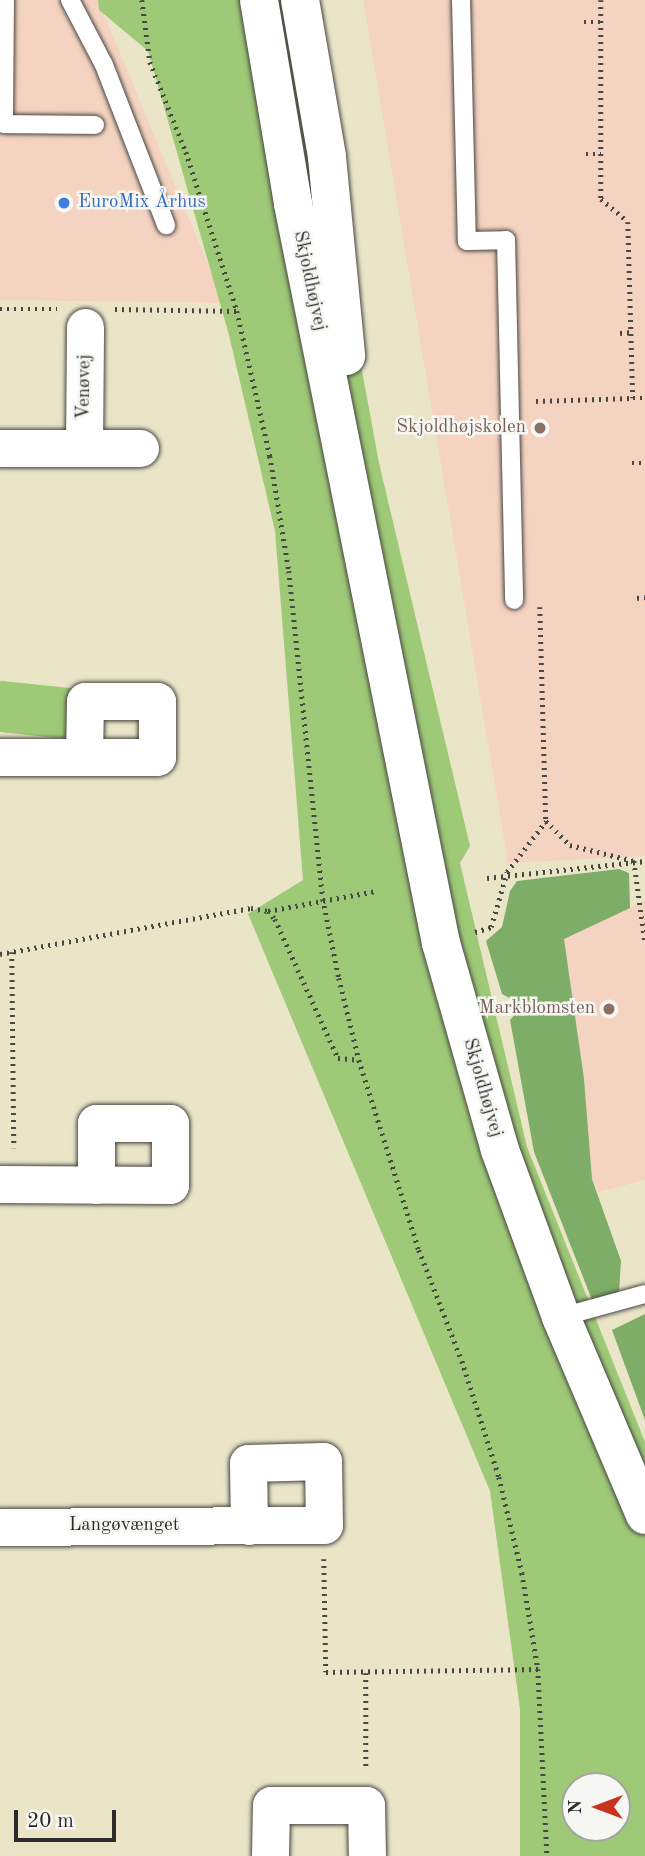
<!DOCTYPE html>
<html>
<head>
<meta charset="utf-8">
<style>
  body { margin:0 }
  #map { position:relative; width:645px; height:1856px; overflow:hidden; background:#ebe5c8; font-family:"Old Standard TT",serif }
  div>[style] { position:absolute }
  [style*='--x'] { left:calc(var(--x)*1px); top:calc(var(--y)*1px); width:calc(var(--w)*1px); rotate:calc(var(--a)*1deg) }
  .built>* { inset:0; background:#f5d3c1 }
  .green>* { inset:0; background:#9ec976; transform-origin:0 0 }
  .forest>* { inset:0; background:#7ead67 }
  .path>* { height:4.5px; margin-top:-2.25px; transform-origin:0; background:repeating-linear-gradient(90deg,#484743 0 2px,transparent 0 7px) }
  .roads { filter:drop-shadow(0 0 2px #484743) drop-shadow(0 0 2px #484743) }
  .service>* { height:18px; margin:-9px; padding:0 9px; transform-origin:9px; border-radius:9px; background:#fff }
  .minor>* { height:37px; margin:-18.5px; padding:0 18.5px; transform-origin:18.5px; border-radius:18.5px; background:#fff }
  .tertiary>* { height:38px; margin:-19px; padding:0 19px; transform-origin:19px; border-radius:19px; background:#fff }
  .dots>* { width:19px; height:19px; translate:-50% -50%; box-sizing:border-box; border:4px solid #f6f6f2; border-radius:50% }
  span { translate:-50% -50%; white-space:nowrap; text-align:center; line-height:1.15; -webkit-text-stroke:5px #f6f6f2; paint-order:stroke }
  .shop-label { font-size:19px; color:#366cbe }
  .left { translate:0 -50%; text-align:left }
  .street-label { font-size:19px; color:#2b2b2b }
  .education-label { font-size:19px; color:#785e54 }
  .right { translate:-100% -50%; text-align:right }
  .north { position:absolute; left:561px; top:1772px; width:70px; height:70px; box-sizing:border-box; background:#f6f6f2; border:2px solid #a5a5a2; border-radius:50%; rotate:270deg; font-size:19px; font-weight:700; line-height:28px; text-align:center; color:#2b2b2b }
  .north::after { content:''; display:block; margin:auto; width:24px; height:32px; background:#c8321e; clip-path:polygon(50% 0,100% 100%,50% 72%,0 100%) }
  .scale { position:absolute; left:14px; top:1810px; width:102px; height:32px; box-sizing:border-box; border:4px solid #2b2b2b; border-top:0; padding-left:9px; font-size:21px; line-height:24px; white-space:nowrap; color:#2b2b2b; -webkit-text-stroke:5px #f6f6f2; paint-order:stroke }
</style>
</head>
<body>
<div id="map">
  <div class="built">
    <i style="clip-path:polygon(0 0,98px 0,224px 303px,0 300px)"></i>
    <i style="clip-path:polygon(363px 0,645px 0,645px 856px,508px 863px)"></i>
    <i style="clip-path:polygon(645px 900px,645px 1180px,599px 1192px,592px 1180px,584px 1079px,563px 939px)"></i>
  </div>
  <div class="green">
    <i style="clip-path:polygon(evenodd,98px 0,294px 0,379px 463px,470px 846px,460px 863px,527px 1147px,645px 1442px,645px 1856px,520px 1856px,520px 1709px,490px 1491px,248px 914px,303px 880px,275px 531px,229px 335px,148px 51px,99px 10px,98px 0,575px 1786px,617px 1786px,617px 1828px,575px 1828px,575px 1786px)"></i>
    <i style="left:79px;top:689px;width:51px;height:79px;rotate:96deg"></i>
  </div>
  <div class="forest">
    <i style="clip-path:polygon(619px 869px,629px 873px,630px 908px,564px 939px,584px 1079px,592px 1179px,621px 1261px,619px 1292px,592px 1300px,534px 1152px,510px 1020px,517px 1012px,513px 1000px,502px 994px,486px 941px,502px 927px,510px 891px,517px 881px)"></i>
    <i style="clip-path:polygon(645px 1314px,645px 1420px,612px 1330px)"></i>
  </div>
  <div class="path">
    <i style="--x:142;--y:0;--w:63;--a:82.6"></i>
    <i style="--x:150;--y:62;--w:97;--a:68.2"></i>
    <i style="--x:186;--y:152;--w:167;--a:72.2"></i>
    <i style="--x:237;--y:311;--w:149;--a:77.2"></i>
    <i style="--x:270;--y:456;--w:117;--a:80.6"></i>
    <i style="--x:289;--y:571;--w:330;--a:84.1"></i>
    <i style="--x:323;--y:899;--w:81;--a:78.6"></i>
    <i style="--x:339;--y:978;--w:84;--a:76.3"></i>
    <i style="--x:359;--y:1060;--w:199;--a:72.5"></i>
    <i style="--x:419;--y:1250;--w:119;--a:68.8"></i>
    <i style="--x:462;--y:1361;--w:122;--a:72.3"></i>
    <i style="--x:499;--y:1477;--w:99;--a:76.5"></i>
    <i style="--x:522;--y:1573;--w:97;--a:80.5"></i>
    <i style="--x:538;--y:1669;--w:187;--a:87.2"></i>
    <i style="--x:601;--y:0;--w:199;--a:90"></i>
    <i style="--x:601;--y:199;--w:35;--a:40"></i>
    <i style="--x:628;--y:222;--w:176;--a:88.4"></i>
    <i style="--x:633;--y:398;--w:12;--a:0"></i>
    <i style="--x:584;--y:22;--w:17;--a:0"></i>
    <i style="--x:586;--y:154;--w:15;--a:0"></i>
    <i style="--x:0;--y:309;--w:57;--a:0"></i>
    <i style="--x:115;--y:309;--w:122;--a:0.9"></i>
    <i style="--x:620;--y:333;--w:12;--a:-5"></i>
    <i style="--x:536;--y:401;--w:97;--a:-1.8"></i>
    <i style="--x:632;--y:463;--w:13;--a:0"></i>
    <i style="--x:637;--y:598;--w:8;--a:-7"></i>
    <i style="--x:540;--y:607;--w:214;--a:88.4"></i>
    <i style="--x:546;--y:821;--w:34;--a:45"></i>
    <i style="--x:570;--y:845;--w:66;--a:14"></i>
    <i style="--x:634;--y:861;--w:81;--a:82.2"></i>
    <i style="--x:487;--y:878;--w:159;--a:-6.1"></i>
    <i style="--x:268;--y:911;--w:110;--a:-10.5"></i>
    <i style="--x:475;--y:932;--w:17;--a:-17"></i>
    <i style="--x:491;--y:927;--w:57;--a:-73.8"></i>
    <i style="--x:507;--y:872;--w:64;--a:-52.6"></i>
    <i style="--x:12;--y:952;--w:196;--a:89.4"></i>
    <i style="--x:0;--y:954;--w:255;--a:-10.4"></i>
    <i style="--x:251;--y:908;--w:17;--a:10"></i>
    <i style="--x:268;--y:911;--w:11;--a:49"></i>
    <i style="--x:275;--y:919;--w:153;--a:65.6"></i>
    <i style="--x:338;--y:1058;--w:21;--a:5"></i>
    <i style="--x:324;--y:1559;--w:113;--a:89"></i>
    <i style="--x:326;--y:1672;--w:212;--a:-0.8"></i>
    <i style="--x:366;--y:1673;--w:97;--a:90"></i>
  </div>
  <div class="roads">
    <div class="service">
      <i style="--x:5;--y:0;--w:124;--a:90.5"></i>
      <i style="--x:4;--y:124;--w:91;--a:0.6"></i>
      <i style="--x:70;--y:0;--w:73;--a:62.4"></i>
      <i style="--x:104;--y:65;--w:172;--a:68.8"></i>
      <i style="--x:461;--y:0;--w:241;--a:88.6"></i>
      <i style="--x:467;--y:241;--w:39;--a:-1"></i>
      <i style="--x:506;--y:240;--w:360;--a:88.7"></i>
      <i style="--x:561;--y:1317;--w:87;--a:-15.3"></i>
    </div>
    <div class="minor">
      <i style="--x:0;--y:448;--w:140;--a:0"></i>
      <i style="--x:84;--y:448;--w:121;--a:-89.5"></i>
      <i style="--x:0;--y:757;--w:157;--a:0"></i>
      <i style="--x:157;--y:757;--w:56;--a:-90"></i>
      <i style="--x:157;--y:701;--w:72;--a:180"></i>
      <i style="--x:85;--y:701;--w:56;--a:91"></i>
      <i style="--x:0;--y:1184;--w:170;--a:0.3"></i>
      <i style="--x:170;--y:1185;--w:62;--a:-90"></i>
      <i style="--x:170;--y:1123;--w:74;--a:180"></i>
      <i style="--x:96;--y:1123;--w:62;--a:90"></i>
      <i style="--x:0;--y:1527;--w:324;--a:-0.4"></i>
      <i style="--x:324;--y:1525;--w:64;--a:-90.9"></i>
      <i style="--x:323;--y:1461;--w:75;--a:178.5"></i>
      <i style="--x:248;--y:1463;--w:63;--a:89.1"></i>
      <i style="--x:270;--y:1856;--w:51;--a:-88.9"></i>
      <i style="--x:271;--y:1805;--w:95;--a:0"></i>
      <i style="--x:366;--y:1805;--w:51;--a:88.9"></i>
    </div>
    <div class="tertiary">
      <i style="--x:259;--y:0;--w:207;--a:80.5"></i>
      <i style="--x:293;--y:204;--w:754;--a:78.68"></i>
      <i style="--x:441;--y:943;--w:215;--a:74.1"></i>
      <i style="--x:500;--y:1150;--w:178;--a:69.9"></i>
      <i style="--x:561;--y:1317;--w:215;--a:67"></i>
      <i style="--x:300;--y:0;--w:159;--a:80.2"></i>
      <i style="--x:327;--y:157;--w:200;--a:84.5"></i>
    </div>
  </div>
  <div class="dots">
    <i style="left:64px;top:203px;background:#3f7fe0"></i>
    <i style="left:540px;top:428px;background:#8d6e63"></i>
    <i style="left:609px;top:1009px;background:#8d6e63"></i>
  </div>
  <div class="shop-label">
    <span class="left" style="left:78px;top:203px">EuroMix Århus</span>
  </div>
  <div class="street-label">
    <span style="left:309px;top:281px;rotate:78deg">Skjoldhøjvej</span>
    <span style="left:85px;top:387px;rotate:-89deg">Venøvej</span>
    <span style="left:482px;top:1088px;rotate:74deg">Skjoldhøjvej</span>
    <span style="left:124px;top:1526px">Langøvænget</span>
  </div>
  <div class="education-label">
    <span class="right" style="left:526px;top:428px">Skjoldhøjskolen</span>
    <span class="right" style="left:595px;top:1009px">Markblomsten</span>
  </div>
  <div class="north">N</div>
  <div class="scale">20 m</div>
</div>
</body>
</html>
